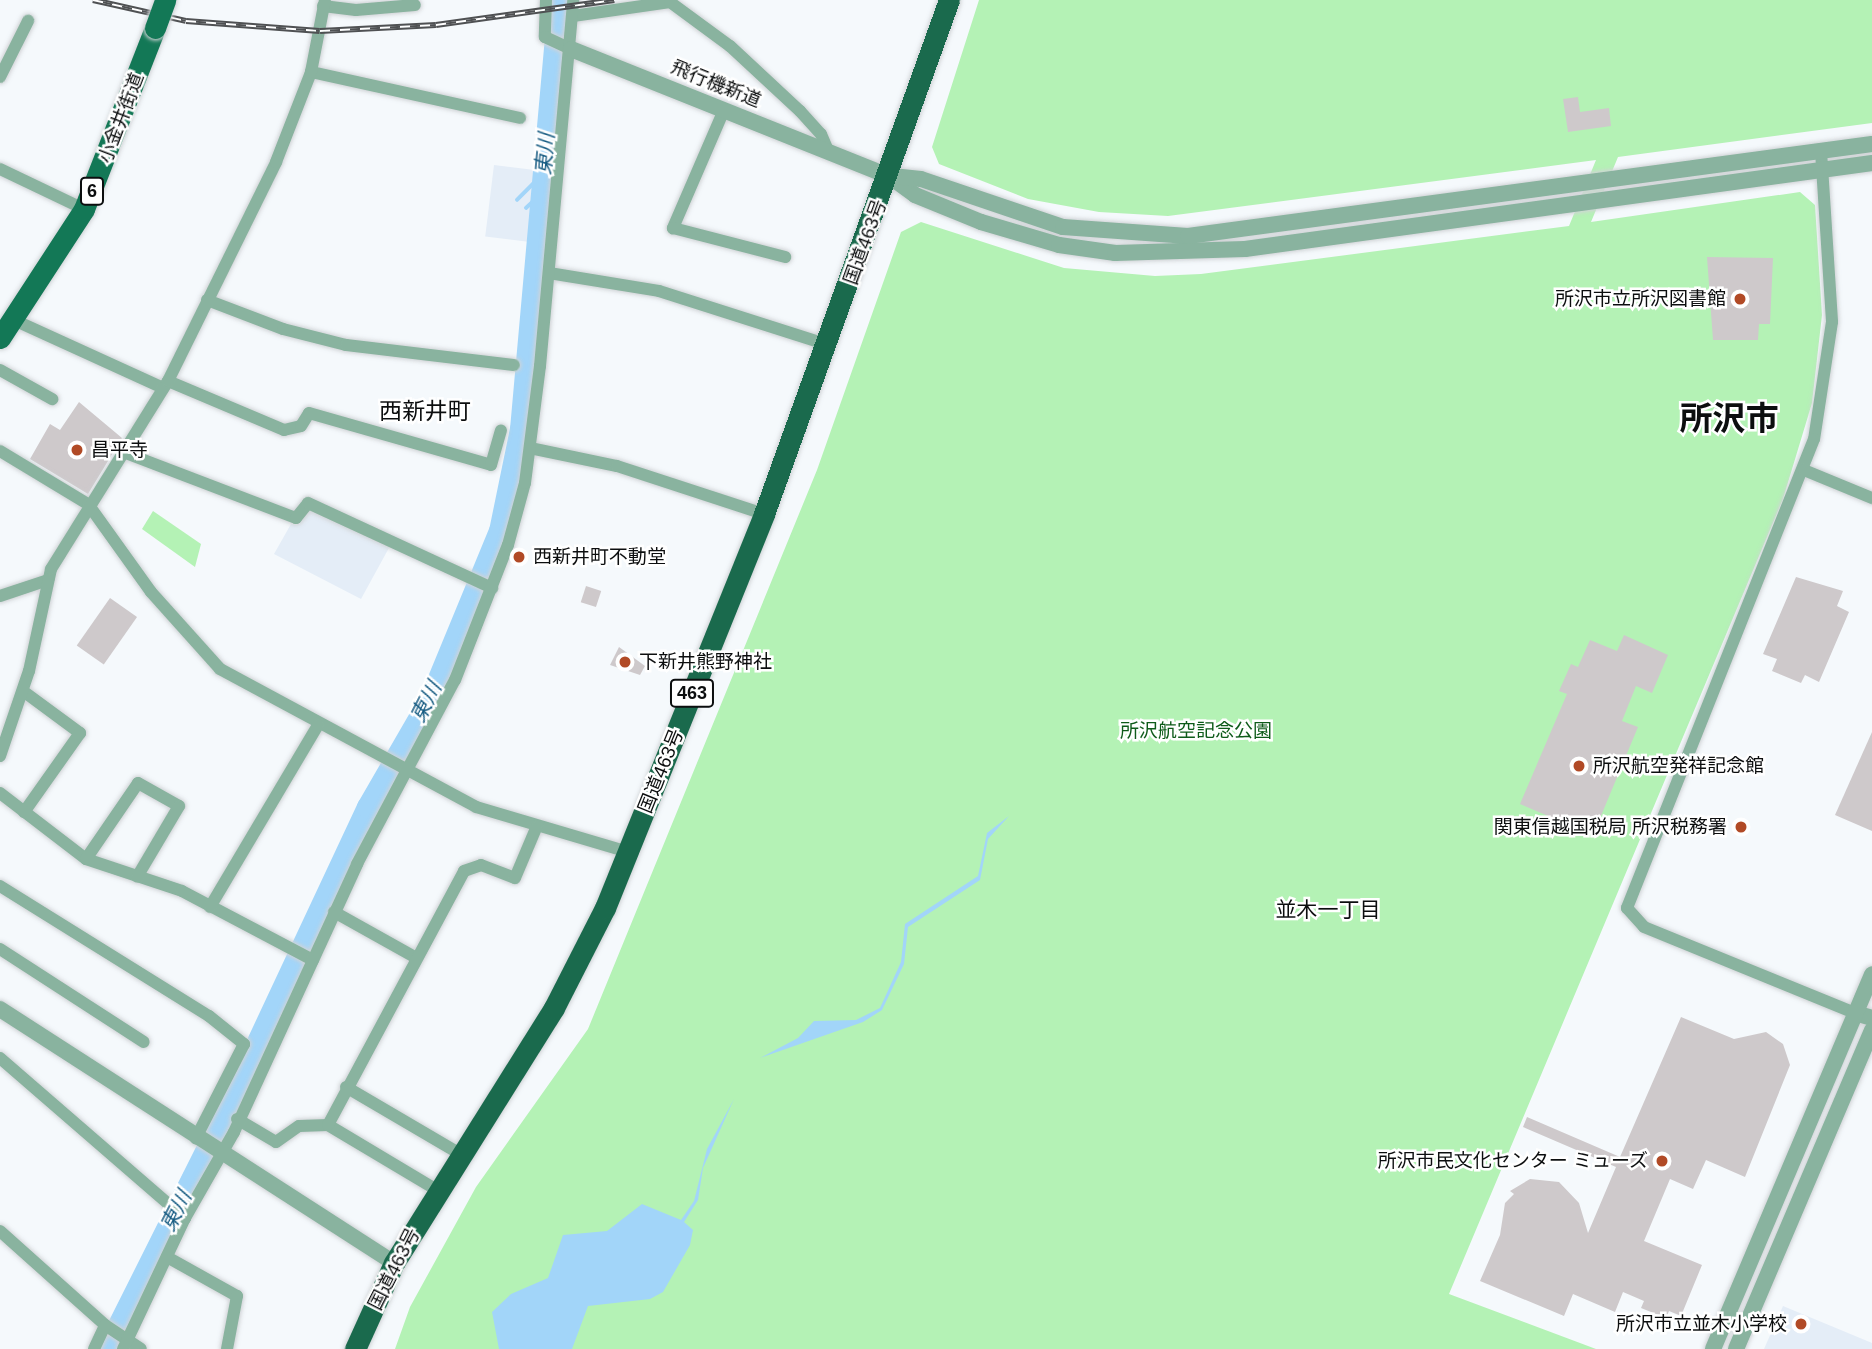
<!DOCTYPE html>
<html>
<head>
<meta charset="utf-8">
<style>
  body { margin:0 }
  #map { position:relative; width:1872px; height:1349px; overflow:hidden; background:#f5f9fc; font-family:Helvetica,"Noto Sans JP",sans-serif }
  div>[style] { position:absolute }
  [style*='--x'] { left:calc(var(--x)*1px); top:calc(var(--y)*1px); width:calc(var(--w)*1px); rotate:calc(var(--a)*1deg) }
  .built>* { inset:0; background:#e4edf7; transform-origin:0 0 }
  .green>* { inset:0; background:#b4f2b5 }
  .water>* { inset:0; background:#a2d5f9 }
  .stream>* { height:3.5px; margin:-1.75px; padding:0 1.75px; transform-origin:1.75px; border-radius:1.75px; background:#a2d5f9 }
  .river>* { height:23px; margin:-11.5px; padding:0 11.5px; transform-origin:11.5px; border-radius:11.5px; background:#a2d5f9 }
  .building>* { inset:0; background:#cec9cb; transform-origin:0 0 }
  .roads { filter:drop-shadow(0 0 2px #d0d3d6) drop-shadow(0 0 2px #d0d3d6) }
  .minor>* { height:12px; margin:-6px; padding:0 6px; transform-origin:6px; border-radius:6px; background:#89b39f }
  .tertiary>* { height:16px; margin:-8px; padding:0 8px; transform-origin:8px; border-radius:8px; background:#89b39f }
  .primary>* { height:21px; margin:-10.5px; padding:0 10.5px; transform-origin:10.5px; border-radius:10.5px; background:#137856 }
  .trunk>* { height:21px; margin:-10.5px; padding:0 10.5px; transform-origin:10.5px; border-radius:10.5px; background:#1a6a4d }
  .rail>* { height:6px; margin-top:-3px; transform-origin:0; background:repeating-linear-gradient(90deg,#fff 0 10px,#4f5153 0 20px); box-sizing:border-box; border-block:2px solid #4f5153 }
  .bridges { filter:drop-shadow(0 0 2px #d0d3d6) drop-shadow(0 0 2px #d0d3d6) }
  .primary-bridge>* { height:21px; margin:-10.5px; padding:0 10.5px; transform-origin:10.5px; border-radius:10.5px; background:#137856 }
  .dots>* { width:19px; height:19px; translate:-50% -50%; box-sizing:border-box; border:4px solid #fff; border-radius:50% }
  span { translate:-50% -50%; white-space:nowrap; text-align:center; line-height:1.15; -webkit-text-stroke:5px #fff; paint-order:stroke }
  .shield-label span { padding:2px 5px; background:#fff; border:2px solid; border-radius:5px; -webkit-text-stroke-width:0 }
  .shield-label { font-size:18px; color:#0c0e0f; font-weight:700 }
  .street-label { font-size:19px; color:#0c0e0f }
  .poi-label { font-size:19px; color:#0c0e0f }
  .right { translate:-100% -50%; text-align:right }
  .left { translate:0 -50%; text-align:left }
  .park-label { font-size:19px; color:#0e5b1a }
  .water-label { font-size:21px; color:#145a81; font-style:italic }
  .neighbourhood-label { font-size:21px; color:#0c0e0f }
  .quarter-label { font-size:23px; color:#0c0e0f }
  .town-label { font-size:33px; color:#0c0e0f; font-weight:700 }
</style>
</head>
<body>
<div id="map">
  <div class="built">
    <i style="left:494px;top:165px;width:43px;height:72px;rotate:7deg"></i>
    <i style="clip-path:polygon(311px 509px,390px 546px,361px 599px,274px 554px,291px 524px,297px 525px)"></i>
    <i style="clip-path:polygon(1783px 1306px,1872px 1343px,1872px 1349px,1764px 1349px)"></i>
  </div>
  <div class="green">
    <i style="clip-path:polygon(979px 0,1872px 0,1872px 123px,1618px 157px,1591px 222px,1800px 192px,1815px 205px,1822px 315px,1812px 403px,1783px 499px,1449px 1294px,1596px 1349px,395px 1349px,410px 1307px,476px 1187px,588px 1029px,817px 470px,901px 232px,921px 222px,1064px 268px,1155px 276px,1201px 274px,1569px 226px,1596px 160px,1168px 216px,1099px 212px,1028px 199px,939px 164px,932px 147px)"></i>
    <i style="clip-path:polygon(153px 511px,201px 544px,195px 567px,142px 529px)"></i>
  </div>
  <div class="water">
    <i style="clip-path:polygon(1009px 816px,988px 839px,980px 880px,908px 927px,904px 964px,882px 1010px,863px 1022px,760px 1058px,798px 1038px,814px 1021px,856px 1020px,880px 1008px,901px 962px,905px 924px,978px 876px,987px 833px)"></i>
    <i style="clip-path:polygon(734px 1099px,703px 1168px,698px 1200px,684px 1222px,693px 1230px,690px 1245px,663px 1292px,650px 1299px,588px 1306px,572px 1349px,499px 1349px,492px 1312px,511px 1294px,548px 1278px,563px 1235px,607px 1231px,642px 1204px,681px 1220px,694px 1201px,707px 1149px)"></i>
  </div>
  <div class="stream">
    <i style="--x:517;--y:200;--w:40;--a:-45"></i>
    <i style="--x:526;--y:208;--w:23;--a:-43"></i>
  </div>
  <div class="river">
    <i style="--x:107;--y:1349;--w:250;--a:-63.4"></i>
    <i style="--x:219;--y:1125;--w:351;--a:-64.9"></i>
    <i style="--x:368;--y:807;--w:126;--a:-60"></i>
    <i style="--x:431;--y:698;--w:181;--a:-67.6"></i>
    <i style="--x:500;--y:531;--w:104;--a:-78.4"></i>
    <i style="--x:521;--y:429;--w:431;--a:-84.9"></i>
  </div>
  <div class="building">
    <i style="clip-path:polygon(1578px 97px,1580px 112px,1609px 108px,1611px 126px,1568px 132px,1563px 99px)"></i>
    <i style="clip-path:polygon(1707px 257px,1773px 258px,1770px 324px,1759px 324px,1758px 340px,1713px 340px)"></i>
    <i style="clip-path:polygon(79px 402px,122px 438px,88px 494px,30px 459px,50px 424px,60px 430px)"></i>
    <i style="clip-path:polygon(1796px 577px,1843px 591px,1837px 606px,1849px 612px,1819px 682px,1805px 675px,1801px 683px,1772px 671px,1777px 659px,1763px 654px)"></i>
    <i style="left:586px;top:586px;width:16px;height:17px;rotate:18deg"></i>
    <i style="left:110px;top:598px;width:33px;height:58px;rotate:35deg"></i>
    <i style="clip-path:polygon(1624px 635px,1668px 655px,1652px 693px,1636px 686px,1622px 721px,1638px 727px,1593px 835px,1520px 804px,1567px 694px,1559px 691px,1571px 664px,1578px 667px,1590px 640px,1617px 651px)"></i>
    <i style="clip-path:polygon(619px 647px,645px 666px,640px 675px,610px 665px)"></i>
    <i style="clip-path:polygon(1872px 732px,1872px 831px,1835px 815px)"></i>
    <i style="clip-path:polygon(1681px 1017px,1734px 1039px,1766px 1032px,1783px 1044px,1790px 1065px,1745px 1177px,1706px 1160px,1693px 1189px,1670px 1179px,1644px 1241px,1702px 1265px,1681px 1316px,1669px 1311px,1666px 1318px,1641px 1308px,1644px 1301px,1623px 1292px,1615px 1312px,1573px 1294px,1564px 1316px,1480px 1281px,1500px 1235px,1505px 1203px,1514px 1194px,1510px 1191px,1530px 1179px,1559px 1182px,1579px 1203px,1588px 1233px,1616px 1167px,1523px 1127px,1527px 1117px,1620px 1157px)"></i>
  </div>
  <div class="roads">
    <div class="minor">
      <i style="--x:546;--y:0;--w:37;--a:92"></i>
      <i style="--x:545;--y:37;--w:29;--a:25"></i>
      <i style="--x:323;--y:6;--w:33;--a:7"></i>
      <i style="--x:356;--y:10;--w:59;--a:-4.8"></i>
      <i style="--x:573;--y:16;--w:98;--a:-8.2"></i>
      <i style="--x:670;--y:2;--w:74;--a:36.3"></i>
      <i style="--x:730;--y:46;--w:96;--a:42.9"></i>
      <i style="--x:800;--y:111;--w:31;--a:48"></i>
      <i style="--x:821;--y:134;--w:21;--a:67"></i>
      <i style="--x:311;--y:72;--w:214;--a:12.4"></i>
      <i style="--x:0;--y:77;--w:63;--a:-63.4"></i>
      <i style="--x:724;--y:110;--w:129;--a:113.4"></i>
      <i style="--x:673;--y:228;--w:116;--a:14.5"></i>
      <i style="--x:1821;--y:151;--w:171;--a:86.3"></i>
      <i style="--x:1832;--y:322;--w:118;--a:98.7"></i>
      <i style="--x:1814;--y:439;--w:505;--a:111.74"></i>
      <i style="--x:1627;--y:908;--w:25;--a:48"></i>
      <i style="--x:1644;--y:927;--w:228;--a:22.2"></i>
      <i style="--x:0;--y:169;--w:93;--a:25.5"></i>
      <i style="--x:549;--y:273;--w:111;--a:9.3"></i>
      <i style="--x:659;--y:291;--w:177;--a:17.7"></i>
      <i style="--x:207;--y:300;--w:81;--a:20.9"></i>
      <i style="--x:283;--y:329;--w:65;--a:14.3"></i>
      <i style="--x:346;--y:345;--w:169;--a:6.8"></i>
      <i style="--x:14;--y:320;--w:164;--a:24.5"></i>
      <i style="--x:0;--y:370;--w:60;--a:29.1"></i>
      <i style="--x:168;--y:381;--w:126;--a:22.9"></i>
      <i style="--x:284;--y:430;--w:17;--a:-13"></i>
      <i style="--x:301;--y:426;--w:15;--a:-58"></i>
      <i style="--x:309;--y:413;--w:189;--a:15.9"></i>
      <i style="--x:491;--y:465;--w:36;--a:-74"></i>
      <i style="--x:530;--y:448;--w:89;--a:11.7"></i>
      <i style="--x:617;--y:466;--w:155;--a:18.1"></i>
      <i style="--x:0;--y:451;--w:103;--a:31.1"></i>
      <i style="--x:88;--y:504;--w:108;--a:54.4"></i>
      <i style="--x:151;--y:592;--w:103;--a:48.1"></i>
      <i style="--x:220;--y:669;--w:291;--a:28.3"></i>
      <i style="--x:476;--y:807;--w:159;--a:16.5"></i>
      <i style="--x:123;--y:452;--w:185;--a:20.9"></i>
      <i style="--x:296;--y:518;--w:19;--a:-51"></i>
      <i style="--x:308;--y:503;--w:203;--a:24.8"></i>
      <i style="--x:1804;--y:470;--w:74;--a:22.4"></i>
      <i style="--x:0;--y:596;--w:51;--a:-18.4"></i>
      <i style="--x:23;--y:691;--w:71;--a:36.4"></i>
      <i style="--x:80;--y:733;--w:97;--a:125.3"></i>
      <i style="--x:0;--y:756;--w:90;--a:-71.2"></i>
      <i style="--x:29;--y:671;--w:104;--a:-77.8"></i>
      <i style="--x:51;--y:569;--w:221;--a:-58.1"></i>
      <i style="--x:168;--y:381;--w:244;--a:-63.7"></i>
      <i style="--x:276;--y:162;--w:97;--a:-68.7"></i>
      <i style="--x:311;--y:72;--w:73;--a:-79"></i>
      <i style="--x:0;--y:793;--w:108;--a:37.5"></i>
      <i style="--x:86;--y:859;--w:101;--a:18.4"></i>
      <i style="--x:182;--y:891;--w:148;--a:27.8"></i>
      <i style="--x:86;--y:859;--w:92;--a:-55.6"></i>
      <i style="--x:138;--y:783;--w:47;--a:29.3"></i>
      <i style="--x:179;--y:806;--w:82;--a:120.6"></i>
      <i style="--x:0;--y:886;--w:246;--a:31.9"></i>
      <i style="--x:209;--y:1016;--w:45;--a:38.7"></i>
      <i style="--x:244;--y:1044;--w:106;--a:117.1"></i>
      <i style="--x:210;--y:907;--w:212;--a:-59.3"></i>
      <i style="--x:334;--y:912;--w:93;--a:29.1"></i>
      <i style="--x:0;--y:949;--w:171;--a:32.9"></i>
      <i style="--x:0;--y:1058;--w:245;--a:40.9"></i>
      <i style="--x:346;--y:1087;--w:132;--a:30.4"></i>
      <i style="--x:237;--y:1119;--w:45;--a:30.5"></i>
      <i style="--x:276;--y:1142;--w:28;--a:-35"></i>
      <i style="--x:299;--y:1126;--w:29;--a:-2"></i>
      <i style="--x:328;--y:1125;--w:127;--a:30.8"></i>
      <i style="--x:328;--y:1125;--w:288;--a:-61.8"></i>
      <i style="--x:464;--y:871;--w:18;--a:-19"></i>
      <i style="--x:481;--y:865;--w:36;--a:21"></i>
      <i style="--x:515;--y:878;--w:56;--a:-67.1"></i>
      <i style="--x:0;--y:1231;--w:141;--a:41.8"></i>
      <i style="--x:105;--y:1325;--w:43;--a:33.7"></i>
      <i style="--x:167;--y:1257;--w:80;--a:29.1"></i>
      <i style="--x:237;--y:1296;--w:54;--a:100.7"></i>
      <i style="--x:94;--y:1349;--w:26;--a:-65"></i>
      <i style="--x:123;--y:1349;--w:145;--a:-64.7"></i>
      <i style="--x:185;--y:1218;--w:99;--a:-60.3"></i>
      <i style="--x:234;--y:1132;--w:295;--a:-65.3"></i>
      <i style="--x:357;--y:864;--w:208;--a:-62"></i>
      <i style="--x:455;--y:680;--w:145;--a:-68.6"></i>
      <i style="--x:508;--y:545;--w:64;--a:-74.7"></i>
      <i style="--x:525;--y:483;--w:118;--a:-82.7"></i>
      <i style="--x:540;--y:366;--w:367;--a:-84.8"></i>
    </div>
    <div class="tertiary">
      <i style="--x:571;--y:49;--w:342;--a:21.8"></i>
      <i style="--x:889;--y:176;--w:32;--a:36"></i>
      <i style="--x:915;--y:195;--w:71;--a:22.2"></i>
      <i style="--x:981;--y:222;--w:81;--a:16.4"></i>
      <i style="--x:1059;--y:245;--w:57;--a:8.1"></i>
      <i style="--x:1115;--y:253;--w:130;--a:-1.8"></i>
      <i style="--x:1245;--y:249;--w:633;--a:-7.81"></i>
      <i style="--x:892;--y:176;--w:29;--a:6"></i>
      <i style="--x:921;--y:179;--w:150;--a:18.7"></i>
      <i style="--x:1063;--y:227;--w:125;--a:4.1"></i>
      <i style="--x:1188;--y:236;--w:690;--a:-7.66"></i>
      <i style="--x:0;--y:1009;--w:469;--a:32.8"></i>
      <i style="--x:1855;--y:1013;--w:18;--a:16"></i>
      <i style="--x:1713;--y:1349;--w:407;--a:-67"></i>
      <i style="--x:1736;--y:1349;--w:347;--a:-66.9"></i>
    </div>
    <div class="primary">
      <i style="--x:0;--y:338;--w:154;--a:-56.9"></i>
      <i style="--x:84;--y:209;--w:194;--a:-68.6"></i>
    </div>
    <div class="trunk">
      <i style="--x:355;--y:1349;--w:94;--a:-65.6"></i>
      <i style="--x:394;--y:1263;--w:301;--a:-57.9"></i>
      <i style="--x:554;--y:1008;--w:112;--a:-63"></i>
      <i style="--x:605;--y:908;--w:425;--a:-68"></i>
      <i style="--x:764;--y:514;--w:546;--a:-70.21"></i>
    </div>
  </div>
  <div class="rail">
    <i style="--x:93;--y:0;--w:95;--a:12.7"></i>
    <i style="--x:186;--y:21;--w:134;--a:4.3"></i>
    <i style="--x:320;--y:31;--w:116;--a:-3"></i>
    <i style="--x:436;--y:25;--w:180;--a:-8"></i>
  </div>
  <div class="bridges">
    <div class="primary-bridge">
      <i style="--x:155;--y:28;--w:30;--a:-70"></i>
    </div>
  </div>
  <div class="dots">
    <i style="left:1740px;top:299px;background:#b14a26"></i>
    <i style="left:77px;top:450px;background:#b14a26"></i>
    <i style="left:519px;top:557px;background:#b14a26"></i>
    <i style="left:625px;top:662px;background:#b14a26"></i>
    <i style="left:1579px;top:766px;background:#b14a26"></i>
    <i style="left:1741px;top:827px;background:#b14a26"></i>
    <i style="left:1662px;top:1161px;background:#b14a26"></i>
    <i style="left:1801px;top:1324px;background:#b14a26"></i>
  </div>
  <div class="shield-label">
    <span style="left:92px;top:191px">6</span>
    <span style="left:692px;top:693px">463</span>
  </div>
  <div class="street-label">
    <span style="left:716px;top:84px;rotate:22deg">飛行機新道</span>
    <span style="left:121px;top:118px;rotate:-69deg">小金井街道</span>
    <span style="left:865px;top:242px;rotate:-70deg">国道463号</span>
    <span style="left:661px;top:771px;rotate:-68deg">国道463号</span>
    <span style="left:394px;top:1269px;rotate:-63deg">国道463号</span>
  </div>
  <div class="poi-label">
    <span class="right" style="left:1726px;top:299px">所沢市立所沢図書館</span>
    <span class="left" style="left:91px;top:450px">昌平寺</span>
    <span class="left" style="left:533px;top:557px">西新井町不動堂</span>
    <span class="left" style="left:639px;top:662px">下新井熊野神社</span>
    <span class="left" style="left:1593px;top:766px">所沢航空発祥記念館</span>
    <span class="right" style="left:1727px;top:827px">関東信越国税局 所沢税務署</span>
    <span class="right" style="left:1648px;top:1161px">所沢市民文化センター ミューズ</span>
    <span class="right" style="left:1787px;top:1324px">所沢市立並木小学校</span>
  </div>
  <div class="park-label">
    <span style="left:1196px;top:731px">所沢航空記念公園</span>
  </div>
  <div class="water-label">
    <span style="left:545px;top:154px;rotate:-85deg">東川</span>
    <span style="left:426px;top:702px;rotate:-63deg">東川</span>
    <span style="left:176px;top:1211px;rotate:-63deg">東川</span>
  </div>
  <div class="neighbourhood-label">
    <span style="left:1328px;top:910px">並木一丁目</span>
  </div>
  <div class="quarter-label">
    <span style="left:425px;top:411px">西新井町</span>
  </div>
  <div class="town-label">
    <span style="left:1729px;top:419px">所沢市</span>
  </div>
</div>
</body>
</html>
